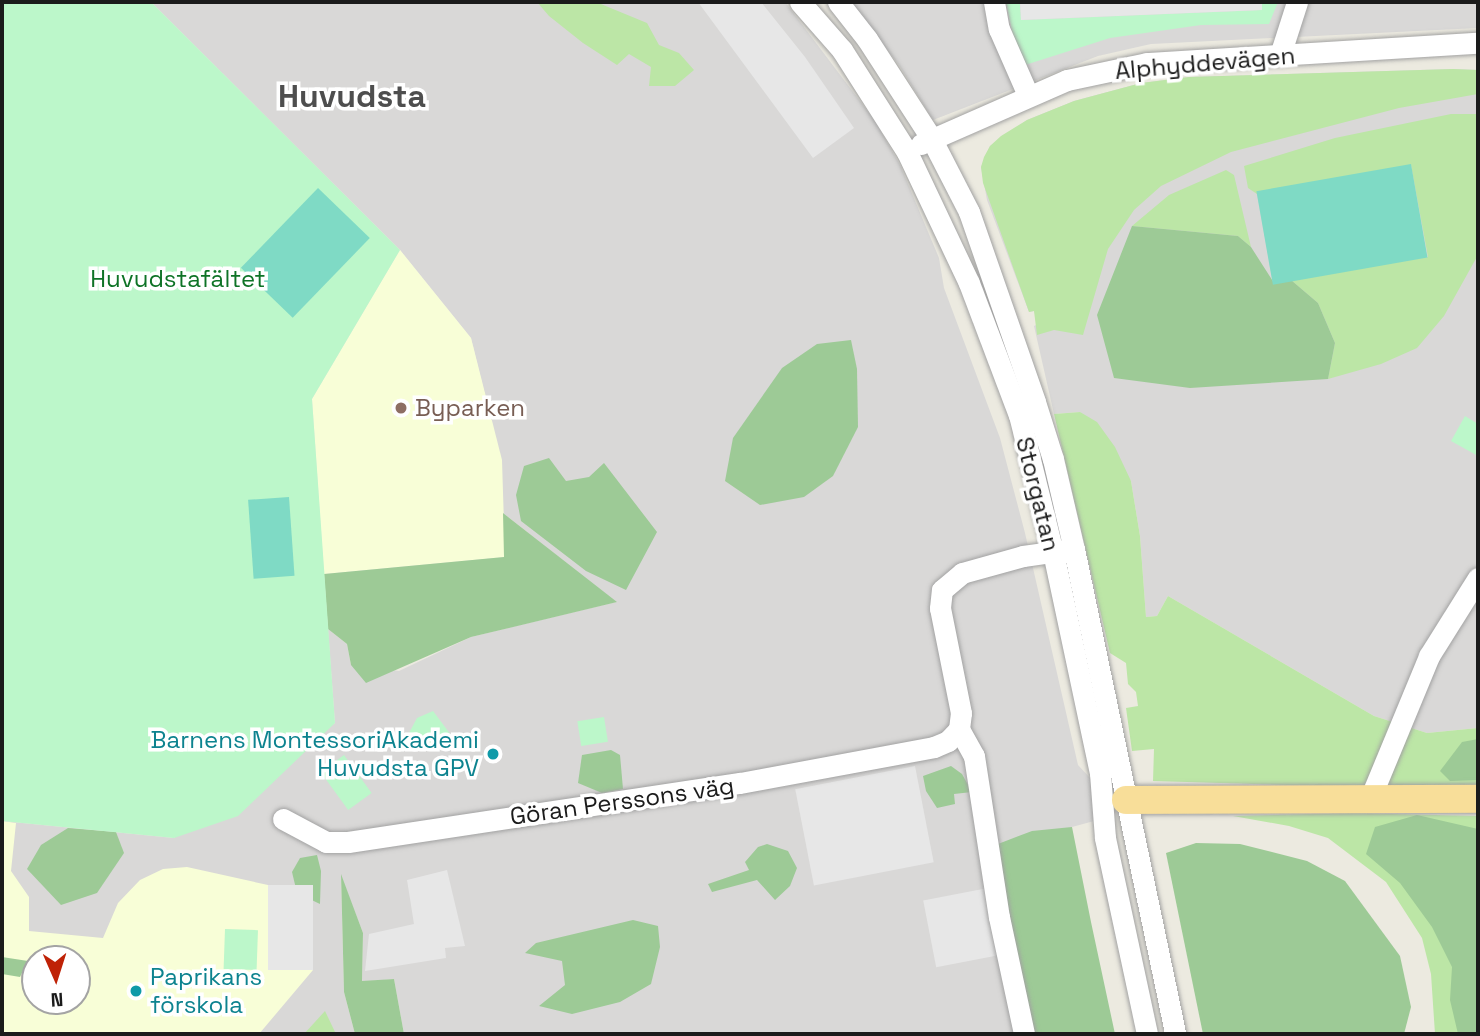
<!DOCTYPE html>
<html>
<head>
<meta charset="utf-8">
<style>
  body { margin:0 }
  #map { position:relative; width:1480px; height:1036px; overflow:hidden; background:#eceae0; font-family:"Space Grotesk",sans-serif }
  div>[style] { position:absolute }
  [style*='--x'] { left:calc(var(--x)*1px); top:calc(var(--y)*1px); width:calc(var(--w)*1px); rotate:calc(var(--a)*1deg) }
  .residential>* { inset:0; background:#d9d8d7 }
  .education>* { inset:0; background:#f8fed7 }
  .grass>* { inset:0; background:#bce6a6 }
  .forest>* { inset:0; background:#9dca96 }
  .park>* { inset:0; background:#bcf7ca; transform-origin:0 0 }
  .pitch>* { inset:0; background:#7fdac5; transform-origin:0 0 }
  .parking>* { inset:0; background:#e7e7e7; transform-origin:0 0 }
  .roads { filter:drop-shadow(0 0 2px #a2a2a2) drop-shadow(0 0 2px #a2a2a2) }
  .minor>* { height:21px; margin:-10.5px; padding:0 10.5px; transform-origin:10.5px; border-radius:10.5px; background:#fff }
  .major>* { height:28px; margin:-14px; padding:0 14px; transform-origin:14px; border-radius:14px; background:#f8de99 }
  .dots>* { width:19px; height:19px; translate:-50% -50%; box-sizing:border-box; border:4px solid #fff; border-radius:50% }
  span { translate:-50% -50%; white-space:nowrap; text-align:center; line-height:1.15; -webkit-text-stroke:7px #fff; paint-order:stroke }
  .street-label { font-size:24px; color:#1b1b1b }
  .park-label { font-size:24px; color:#0e7326 }
  .education-label { font-size:24px; color:#785e54 }
  .left { translate:0 -50%; text-align:left }
  .culture-label { font-size:24px; color:#0d838f }
  .right { translate:-100% -50%; text-align:right }
  .district-label { font-size:32px; color:#4e4e4e; font-weight:700 }
  .frame { position:absolute; inset:0; border:4px solid #1b1b1b; pointer-events:none }
  .north { position:absolute; left:21px; top:945px; width:70px; height:70px; box-sizing:border-box; background:#fff; border:2px solid #a4a4a4; border-radius:50%; rotate:177deg; font-size:19px; font-weight:700; line-height:28px; text-align:center; color:#1b1b1b }
  .north::after { content:''; display:block; margin:auto; width:24px; height:32px; background:#bf2206; clip-path:polygon(50% 0,100% 100%,50% 72%,0 100%) }
</style>
</head>
<body>
<div id="map">
  <div class="residential">
    <i style="clip-path:polygon(evenodd,151px 2px,785px 2px,875px 121px,900px 165px,939px 258px,944px 288px,1000px 438px,1025px 533px,1078px 765px,1091px 779px,1094px 821px,1072px 827px,1033px 1034px,404px 1034px,394px 979px,362px 982px,363px 933px,341px 876px,344px 992px,355px 1034px,2px 1034px,2px 821px,174px 838px,335px 723px,328px 629px,347px 644px,351px 665px,399px 671px,471px 637px,616px 602px,503px 513px,501px 460px,471px 338px,400px 250px,151px 2px,35px 959px,77px 959px,77px 1001px,35px 1001px,35px 959px)"></i>
    <i style="clip-path:polygon(850px 2px,1478px 2px,1478px 28px,1151px 44px,1098px 56px,933px 120px,899px 65px)"></i>
    <i style="clip-path:polygon(1453px 69px,1478px 70px,1478px 728px,1427px 733px,1374px 716px,1168px 596px,1157px 616px,1146px 617px,1140px 536px,1131px 481px,1080px 412px,1054px 414px,1034px 326px,1038px 324px,1034px 311px,1029px 312px,987px 200px,981px 167px,990px 146px,1027px 120px,1074px 101px,1141px 83px,1189px 77px)"></i>
  </div>
  <div class="education">
    <i style="clip-path:polygon(400px 250px,471px 338px,502px 460px,505px 557px,324px 574px,312px 399px)"></i>
    <i style="clip-path:polygon(evenodd,2px 821px,16px 823px,11px 871px,29px 897px,29px 931px,103px 938px,118px 903px,140px 880px,163px 869px,187px 867px,268px 885px,268px 970px,313px 970px,259px 1034px,2px 1034px,2px 821px,35px 959px,77px 959px,77px 1001px,35px 1001px,35px 959px)"></i>
  </div>
  <div class="grass">
    <i style="clip-path:polygon(537px 2px,596px 2px,647px 23px,659px 45px,679px 53px,694px 70px,675px 86px,649px 86px,651px 67px,629px 54px,617px 65px,583px 43px,549px 16px)"></i>
    <i style="clip-path:polygon(1453px 69px,1478px 70px,1478px 94px,1399px 108px,1231px 152px,1161px 186px,1134px 210px,1108px 249px,1083px 335px,1054px 330px,1037px 335px,1034px 311px,1029px 312px,983px 183px,981px 167px,984px 157px,990px 146px,1001px 136px,1027px 120px,1074px 101px,1141px 83px,1189px 77px)"></i>
    <i style="clip-path:polygon(1451px 114px,1478px 114px,1478px 255px,1444px 316px,1417px 348px,1381px 364px,1328px 379px,1335px 343px,1318px 303px,1291px 280px,1428px 257px,1411px 165px,1257px 194px,1248px 188px,1244px 166px,1335px 138px)"></i>
    <i style="clip-path:polygon(1226px 170px,1234px 175px,1251px 247px,1238px 236px,1132px 226px,1169px 195px)"></i>
    <i style="clip-path:polygon(1080px 412px,1097px 422px,1115px 447px,1131px 481px,1140px 536px,1146px 617px,1157px 616px,1168px 596px,1374px 716px,1427px 733px,1478px 728px,1478px 785px,1422px 789px,1153px 781px,1154px 749px,1132px 751px,1126px 708px,1138px 706px,1136px 692px,1128px 684px,1126px 663px,1110px 653px,1054px 414px)"></i>
    <i style="clip-path:polygon(1350px 813px,1478px 816px,1478px 1034px,1435px 1034px,1431px 974px,1422px 938px,1386px 882px,1328px 838px,1289px 826px,1233px 816px)"></i>
    <i style="clip-path:polygon(325px 1011px,336px 1034px,304px 1034px)"></i>
  </div>
  <div class="forest">
    <i style="clip-path:polygon(1132px 226px,1238px 236px,1251px 247px,1274px 283px,1291px 280px,1318px 303px,1335px 343px,1328px 379px,1190px 388px,1114px 378px,1097px 315px)"></i>
    <i style="clip-path:polygon(851px 340px,857px 369px,858px 427px,833px 476px,804px 497px,760px 505px,725px 481px,733px 438px,782px 368px,817px 344px)"></i>
    <i style="clip-path:polygon(549px 458px,566px 481px,589px 477px,604px 463px,657px 532px,626px 590px,586px 571px,521px 521px,516px 495px,524px 466px)"></i>
    <i style="clip-path:polygon(503px 513px,617px 602px,471px 637px,366px 683px,351px 665px,347px 644px,328px 629px,324px 574px,504px 557px)"></i>
    <i style="clip-path:polygon(1478px 739px,1478px 780px,1450px 781px,1440px 771px,1462px 742px)"></i>
    <i style="clip-path:polygon(611px 750px,620px 755px,623px 789px,602px 793px,578px 783px,582px 755px)"></i>
    <i style="clip-path:polygon(951px 766px,962px 774px,972px 792px,954px 794px,955px 804px,937px 808px,926px 791px,923px 776px)"></i>
    <i style="clip-path:polygon(1417px 815px,1478px 829px,1478px 1034px,1458px 1034px,1450px 1000px,1452px 967px,1432px 927px,1400px 883px,1366px 854px,1375px 827px)"></i>
    <i style="clip-path:polygon(1072px 827px,1091px 922px,1115px 1034px,1033px 1034px,1019px 971px,998px 844px,1032px 831px)"></i>
    <i style="clip-path:polygon(68px 828px,116px 832px,124px 853px,97px 893px,61px 905px,27px 869px,41px 845px)"></i>
    <i style="clip-path:polygon(1196px 843px,1240px 844px,1307px 861px,1345px 881px,1400px 956px,1411px 1007px,1404px 1034px,1203px 1034px,1166px 853px)"></i>
    <i style="clip-path:polygon(767px 844px,788px 851px,797px 868px,790px 886px,775px 900px,757px 880px,712px 892px,708px 884px,749px 870px,745px 862px,758px 847px)"></i>
    <i style="clip-path:polygon(317px 855px,321px 871px,320px 904px,297px 893px,292px 872px,300px 858px)"></i>
    <i style="clip-path:polygon(341px 874px,363px 933px,362px 981px,394px 979px,404px 1034px,355px 1034px,344px 992px)"></i>
    <i style="clip-path:polygon(633px 920px,658px 926px,660px 947px,651px 984px,620px 1002px,572px 1014px,539px 1006px,565px 985px,562px 961px,525px 953px,536px 943px)"></i>
    <i style="clip-path:polygon(2px 957px,28px 961px,20px 977px,2px 974px)"></i>
  </div>
  <div class="park">
    <i style="clip-path:polygon(2px 2px,151px 2px,400px 250px,312px 399px,335px 723px,238px 816px,174px 838px,2px 821px)"></i>
    <i style="clip-path:polygon(1006px 2px,1020px 2px,1021px 20px,1262px 10px,1262px 2px,1278px 2px,1269px 24px,1201px 25px,1110px 38px,1025px 65px,1014px 40px)"></i>
    <i style="clip-path:polygon(1465px 416px,1478px 424px,1478px 456px,1451px 441px)"></i>
    <i style="clip-path:polygon(433px 711px,451px 735px,422px 748px,409px 733px,417px 718px)"></i>
    <i style="left:604px;top:717px;width:25px;height:27px;rotate:81deg"></i>
    <i style="left:344px;top:755px;width:47px;height:29px;rotate:54deg"></i>
    <i style="left:225px;top:929px;width:33px;height:40px;rotate:2deg"></i>
  </div>
  <div class="pitch">
    <i style="left:1411px;top:164px;width:95px;height:157px;rotate:80deg"></i>
    <i style="left:318px;top:188px;width:72px;height:111px;rotate:44deg"></i>
    <i style="left:289px;top:497px;width:79px;height:41px;rotate:86deg"></i>
  </div>
  <div class="parking">
    <i style="clip-path:polygon(698px 2px,761px 2px,805px 57px,854px 128px,813px 158px)"></i>
    <i style="clip-path:polygon(1020px 2px,1262px 2px,1262px 10px,1021px 20px)"></i>
    <i style="left:915px;top:766px;width:98px;height:122px;rotate:79deg"></i>
    <i style="clip-path:polygon(447px 870px,465px 946px,445px 948px,446px 958px,365px 971px,369px 934px,414px 924px,407px 880px)"></i>
    <i style="left:268px;top:885px;width:45px;height:85px"></i>
    <i style="left:988px;top:888px;width:68px;height:66px;rotate:79deg"></i>
  </div>
  <div class="roads">
    <div class="minor">
      <i style="--x:800;--y:2;--w:64;--a:48.8"></i>
      <i style="--x:842;--y:50;--w:121;--a:57.5"></i>
      <i style="--x:907;--y:152;--w:145;--a:64.7"></i>
      <i style="--x:969;--y:283;--w:141;--a:69.3"></i>
      <i style="--x:1019;--y:415;--w:141;--a:76.1"></i>
      <i style="--x:1053;--y:552;--w:226;--a:78"></i>
      <i style="--x:1100;--y:773;--w:65;--a:85.6"></i>
      <i style="--x:1105;--y:838;--w:200;--a:77.9"></i>
      <i style="--x:838;--y:2;--w:47;--a:51.9"></i>
      <i style="--x:867;--y:39;--w:118;--a:57.1"></i>
      <i style="--x:931;--y:138;--w:83;--a:62.8"></i>
      <i style="--x:969;--y:212;--w:201;--a:70.8"></i>
      <i style="--x:1035;--y:402;--w:60;--a:72.5"></i>
      <i style="--x:1053;--y:459;--w:92;--a:76.9"></i>
      <i style="--x:1074;--y:549;--w:495;--a:78.2"></i>
      <i style="--x:994;--y:2;--w:27;--a:80"></i>
      <i style="--x:999;--y:29;--w:72;--a:66.3"></i>
      <i style="--x:1280;--y:55;--w:56;--a:-72.2"></i>
      <i style="--x:921;--y:144;--w:159;--a:-23.7"></i>
      <i style="--x:1067;--y:80;--w:82;--a:-12"></i>
      <i style="--x:1147;--y:63;--w:332;--a:-3.5"></i>
      <i style="--x:959;--y:729;--w:31;--a:61"></i>
      <i style="--x:974;--y:756;--w:163;--a:81.2"></i>
      <i style="--x:999;--y:917;--w:120;--a:77.9"></i>
      <i style="--x:1369;--y:801;--w:157;--a:-67.5"></i>
      <i style="--x:1429;--y:656;--w:92;--a:-57.9"></i>
      <i style="--x:283;--y:819;--w:49;--a:28.1"></i>
      <i style="--x:326;--y:842;--w:22;--a:0"></i>
      <i style="--x:348;--y:842;--w:396;--a:-8.6"></i>
      <i style="--x:740;--y:783;--w:197;--a:-10.5"></i>
      <i style="--x:934;--y:747;--w:15;--a:-23"></i>
      <i style="--x:948;--y:741;--w:16;--a:-47"></i>
      <i style="--x:959;--y:729;--w:16;--a:-83"></i>
      <i style="--x:961;--y:713;--w:107;--a:-101.3"></i>
      <i style="--x:940;--y:608;--w:18;--a:-84"></i>
      <i style="--x:942;--y:590;--w:26;--a:-40"></i>
      <i style="--x:962;--y:573;--w:63;--a:-15.6"></i>
      <i style="--x:1023;--y:556;--w:42;--a:-8.1"></i>
    </div>
    <div class="major">
      <i style="--x:1126;--y:800;--w:352;--a:-0.2"></i>
    </div>
  </div>
  <div class="dots">
    <i style="left:401px;top:408px;background:#8d6e63"></i>
    <i style="left:493px;top:754px;background:#0f9aa8"></i>
    <i style="left:136px;top:991px;background:#0f9aa8"></i>
  </div>
  <div class="street-label">
    <span style="left:1205px;top:63px;rotate:-5deg">Alphyddevägen</span>
    <span style="left:1038px;top:494px;rotate:76deg">Storgatan</span>
    <span style="left:622px;top:801px;rotate:-8deg">Göran Perssons väg</span>
  </div>
  <div class="park-label">
    <span style="left:178px;top:279px">Huvudstafältet</span>
  </div>
  <div class="education-label">
    <span class="left" style="left:415px;top:408px">Byparken</span>
  </div>
  <div class="culture-label">
    <span class="right" style="left:479px;top:754px">Barnens MontessoriAkademi<br>Huvudsta GPV</span>
    <span class="left" style="left:150px;top:991px">Paprikans<br>förskola</span>
  </div>
  <div class="district-label">
    <span style="left:352px;top:96px">Huvudsta</span>
  </div>
  <div class="frame"></div>
  <div class="north">N</div>
</div>
</body>
</html>
